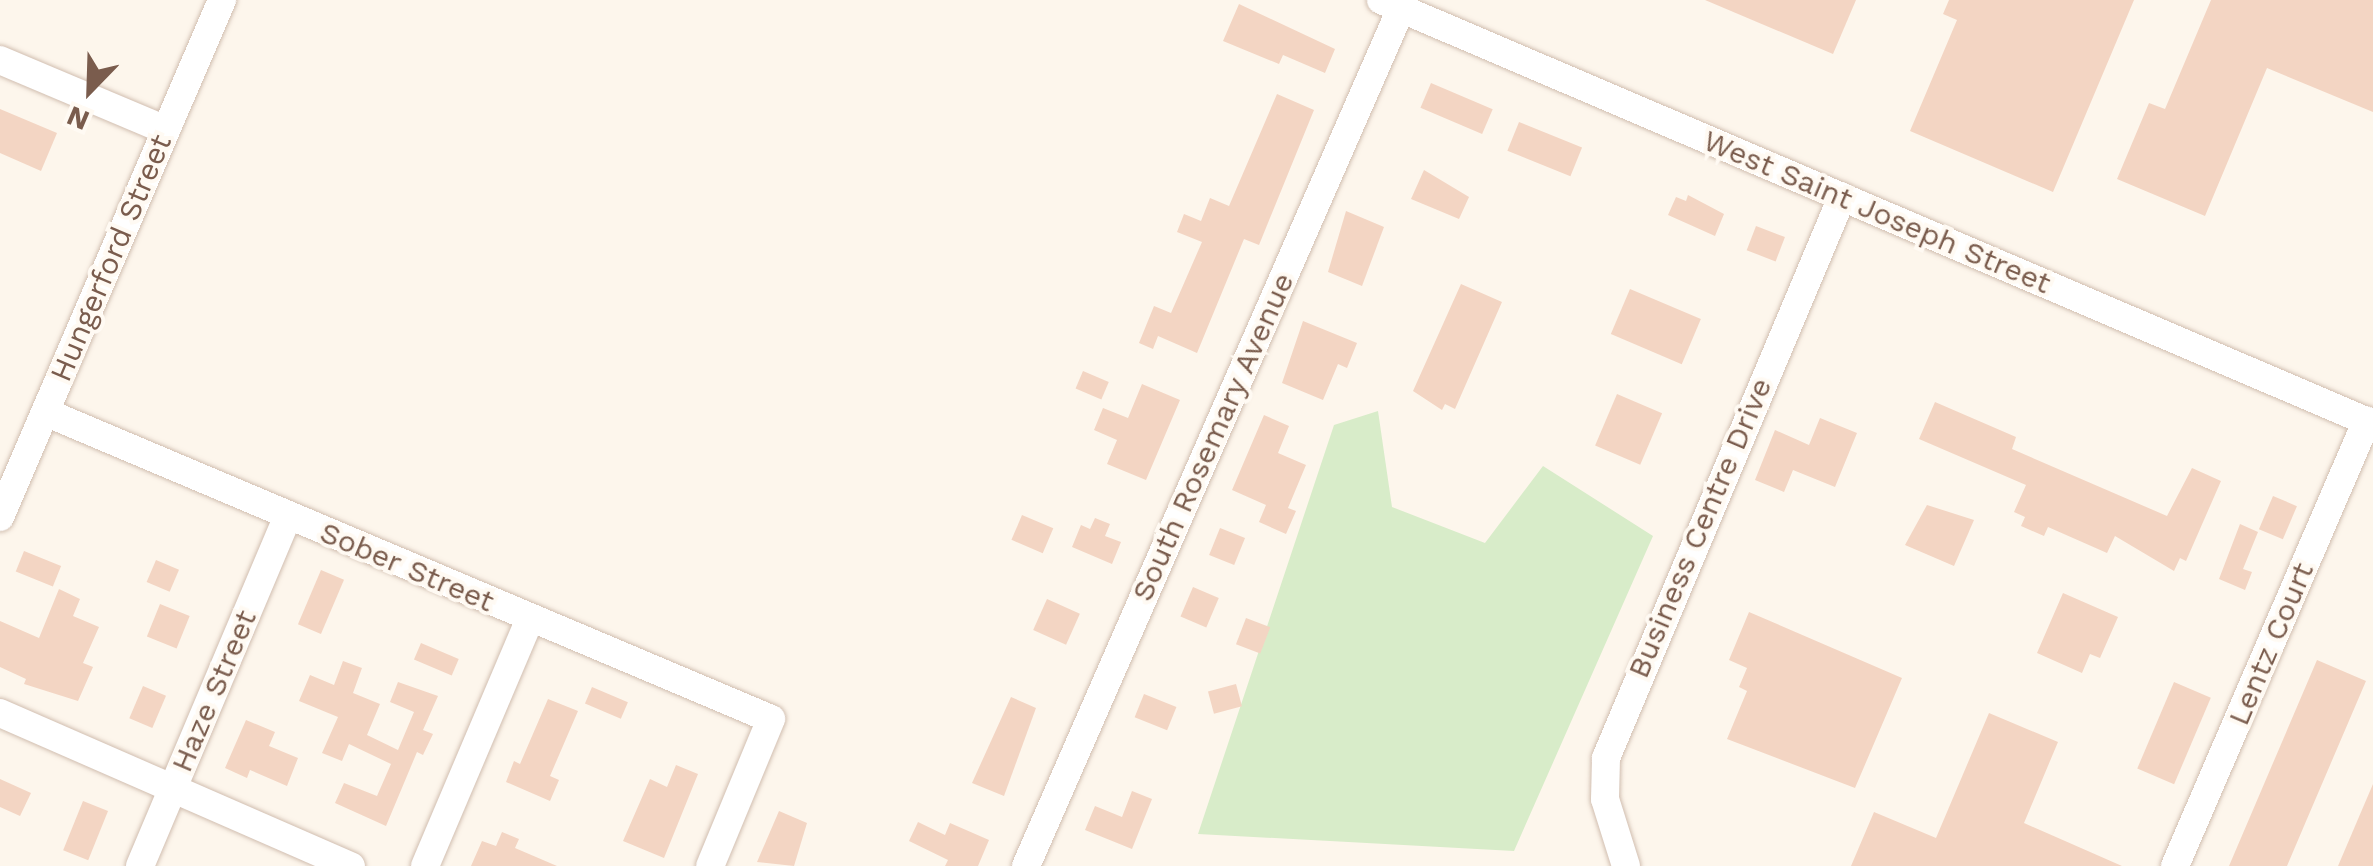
<!DOCTYPE html>
<html>
<head>
<meta charset="utf-8">
<style>
  body { margin:0 }
  #map { position:relative; width:2373px; height:866px; overflow:hidden; background:#fdf6ec; font-family:"Work Sans",sans-serif }
  div>[style] { position:absolute }
  [style*='--x'] { left:calc(var(--x)*1px); top:calc(var(--y)*1px); width:calc(var(--w)*1px); rotate:calc(var(--a)*1deg) }
  .green>* { inset:0; background:#d8ecc9 }
  .building>* { inset:0; background:#f3d5c3; transform-origin:0 0 }
  .roads { filter:drop-shadow(0 0 2px #d1beb0) drop-shadow(0 0 2px #d1beb0) }
  .minor>* { height:28px; margin:-14px; padding:0 14px; transform-origin:14px; border-radius:14px; background:#fff }
  span { translate:-50% -50%; white-space:nowrap; text-align:center; line-height:1.15; -webkit-text-stroke:8px #fffaf3; paint-order:stroke }
  .street-label { font-size:30px; color:#7a5c4d }
  .north { position:absolute; left:40px; top:40px; width:100px; height:100px; -webkit-text-stroke:8px #fffaf3; paint-order:stroke; rotate:203deg; font-size:28px; font-weight:700; line-height:40px; text-align:center; color:#7a5c4d }
  .north::after { content:''; display:block; margin:auto; width:35px; height:45px; background:#7a5c4d; clip-path:polygon(50% 0,100% 100%,50% 72%,0 100%) }
</style>
</head>
<body>
<div id="map">
  <div class="green">
    <i style="clip-path:polygon(1378px 411px,1392px 507px,1485px 543px,1543px 466px,1653px 536px,1514px 851px,1198px 834px,1334px 425px)"></i>
  </div>
  <div class="building">
    <i style="clip-path:polygon(1705px 0,1856px 0,1833px 54px)"></i>
    <i style="clip-path:polygon(1949px 0,2134px 0,2053px 192px,1910px 131px,1957px 20px,1943px 14px)"></i>
    <i style="clip-path:polygon(2211px 0,2373px 0,2373px 112px,2267px 68px,2205px 216px,2117px 179px,2149px 103px,2165px 109px)"></i>
    <i style="clip-path:polygon(1239px 4px,1335px 49px,1325px 73px,1283px 55px,1279px 64px,1223px 41px)"></i>
    <i style="left:1431px;top:83px;width:67px;height:27px;rotate:23deg"></i>
    <i style="clip-path:polygon(1277px 94px,1314px 110px,1259px 245px,1244px 239px,1197px 353px,1158px 336px,1153px 349px,1139px 343px,1154px 306px,1171px 313px,1202px 242px,1177px 232px,1184px 214px,1201px 221px,1210px 198px,1229px 206px)"></i>
    <i style="clip-path:polygon(0 109px,57px 133px,41px 171px,0 153px)"></i>
    <i style="left:1519px;top:122px;width:68px;height:31px;rotate:22deg"></i>
    <i style="clip-path:polygon(1424px 170px,1469px 197px,1459px 219px,1411px 199px)"></i>
    <i style="clip-path:polygon(1688px 195px,1724px 214px,1715px 236px,1668px 215px,1676px 197px,1686px 201px)"></i>
    <i style="clip-path:polygon(1346px 211px,1384px 227px,1362px 286px,1328px 272px)"></i>
    <i style="left:1756px;top:226px;width:31px;height:26px;rotate:21deg"></i>
    <i style="clip-path:polygon(1461px 284px,1502px 302px,1455px 409px,1445px 404px,1442px 410px,1413px 391px)"></i>
    <i style="left:1630px;top:289px;width:77px;height:49px;rotate:23deg"></i>
    <i style="clip-path:polygon(1303px 321px,1357px 343px,1347px 368px,1338px 364px,1323px 400px,1282px 383px)"></i>
    <i style="left:1083px;top:371px;width:28px;height:19px;rotate:23deg"></i>
    <i style="clip-path:polygon(1142px 384px,1180px 400px,1146px 480px,1107px 464px,1117px 440px,1094px 430px,1103px 408px,1128px 418px)"></i>
    <i style="left:1617px;top:394px;width:49px;height:56px;rotate:23deg"></i>
    <i style="clip-path:polygon(1935px 402px,2016px 437px,2012px 449px,2167px 516px,2192px 468px,2221px 481px,2186px 561px,2180px 558px,2174px 571px,2115px 536px,2107px 553px,2048px 527px,2044px 536px,2021px 526px,2025px 517px,2014px 512px,2026px 485px,1919px 439px)"></i>
    <i style="clip-path:polygon(1264px 415px,1289px 426px,1278px 453px,1306px 465px,1288px 508px,1296px 511px,1286px 534px,1259px 522px,1266px 505px,1232px 490px)"></i>
    <i style="clip-path:polygon(1820px 418px,1857px 433px,1835px 487px,1793px 470px,1784px 492px,1755px 480px,1775px 430px,1809px 445px)"></i>
    <i style="left:2273px;top:496px;width:26px;height:36px;rotate:23deg"></i>
    <i style="clip-path:polygon(1927px 505px,1974px 520px,1954px 566px,1905px 545px)"></i>
    <i style="left:1022px;top:515px;width:34px;height:27px;rotate:23deg"></i>
    <i style="clip-path:polygon(1095px 518px,1110px 524px,1105px 536px,1121px 542px,1112px 564px,1072px 547px,1081px 525px,1090px 529px)"></i>
    <i style="clip-path:polygon(2240px 524px,2258px 532px,2243px 569px,2252px 572px,2245px 590px,2219px 579px)"></i>
    <i style="left:1220px;top:528px;width:27px;height:29px;rotate:22deg"></i>
    <i style="left:24px;top:551px;width:40px;height:22px;rotate:22deg"></i>
    <i style="left:156px;top:560px;width:25px;height:24px;rotate:23deg"></i>
    <i style="left:321px;top:570px;width:25px;height:59px;rotate:23deg"></i>
    <i style="left:1193px;top:587px;width:28px;height:32px;rotate:23deg"></i>
    <i style="clip-path:polygon(59px 589px,80px 599px,73px 616px,99px 627px,83px 663px,93px 667px,78px 701px,24px 684px,26px 679px,0 667px,0 621px,39px 638px)"></i>
    <i style="clip-path:polygon(2063px 593px,2118px 617px,2100px 658px,2090px 654px,2082px 673px,2037px 653px)"></i>
    <i style="left:1047px;top:599px;width:36px;height:34px;rotate:24deg"></i>
    <i style="left:160px;top:604px;width:32px;height:35px;rotate:22deg"></i>
    <i style="clip-path:polygon(1749px 612px,1902px 678px,1855px 788px,1727px 739px,1747px 691px,1739px 687px,1747px 668px,1729px 660px)"></i>
    <i style="left:1246px;top:618px;width:26px;height:28px;rotate:21deg"></i>
    <i style="left:421px;top:643px;width:41px;height:18px;rotate:23deg"></i>
    <i style="clip-path:polygon(2317px 660px,2366px 681px,2304px 826px,2287px 866px,2229px 866px)"></i>
    <i style="clip-path:polygon(343px 661px,362px 668px,353px 693px,380px 704px,367px 735px,398px 750px,414px 712px,390px 702px,398px 682px,438px 696px,423px 730px,433px 734px,423px 755px,417px 752px,386px 826px,335px 803px,344px 783px,377px 796px,391px 764px,349px 744px,342px 761px,322px 753px,338px 717px,299px 701px,310px 675px,334px 685px)"></i>
    <i style="left:2174px;top:682px;width:40px;height:94px;rotate:23deg"></i>
    <i style="left:1236px;top:684px;width:23px;height:29px;rotate:75deg"></i>
    <i style="left:143px;top:686px;width:25px;height:35px;rotate:23deg"></i>
    <i style="left:592px;top:687px;width:39px;height:18px;rotate:23deg"></i>
    <i style="left:1144px;top:694px;width:35px;height:25px;rotate:22deg"></i>
    <i style="clip-path:polygon(1011px 697px,1036px 708px,1004px 796px,972px 783px)"></i>
    <i style="clip-path:polygon(548px 699px,578px 711px,550px 776px,559px 780px,550px 801px,506px 782px,514px 761px,520px 764px)"></i>
    <i style="clip-path:polygon(1989px 713px,2058px 742px,2024px 823px,2122px 866px,1851px 866px,1874px 812px,1936px 838px)"></i>
    <i style="clip-path:polygon(246px 720px,275px 732px,269px 746px,298px 758px,287px 786px,250px 770px,247px 778px,225px 768px)"></i>
    <i style="clip-path:polygon(676px 765px,698px 774px,664px 858px,623px 841px,650px 779px,667px 787px)"></i>
    <i style="clip-path:polygon(0 779px,31px 793px,20px 816px,0 807px)"></i>
    <i style="clip-path:polygon(2373px 784px,2373px 866px,2338px 866px)"></i>
    <i style="clip-path:polygon(1132px 791px,1152px 799px,1132px 849px,1085px 830px,1095px 806px,1122px 817px)"></i>
    <i style="left:83px;top:801px;width:27px;height:53px;rotate:22deg"></i>
    <i style="clip-path:polygon(779px 811px,807px 823px,794px 866px,757px 862px)"></i>
    <i style="clip-path:polygon(918px 822px,945px 835px,950px 823px,989px 840px,978px 866px,945px 866px,948px 860px,909px 841px)"></i>
    <i style="clip-path:polygon(502px 832px,519px 839px,515px 848px,557px 866px,471px 866px,482px 841px,496px 846px)"></i>
  </div>
  <div class="roads">
    <div class="minor">
      <i style="--x:1381;--y:0;--w:1079;--a:23.14"></i>
      <i style="--x:0;--y:60;--w:180;--a:22.9"></i>
      <i style="--x:45;--y:412;--w:788;--a:22.92"></i>
      <i style="--x:771;--y:719;--w:159;--a:112.5"></i>
      <i style="--x:0;--y:517;--w:563;--a:-66.76"></i>
      <i style="--x:0;--y:713;--w:383;--a:23.6"></i>
      <i style="--x:140;--y:866;--w:380;--a:-67.1"></i>
      <i style="--x:425;--y:866;--w:268;--a:-67"></i>
      <i style="--x:1026;--y:866;--w:935;--a:-66.37"></i>
      <i style="--x:1626;--y:866;--w:70;--a:-107.4"></i>
      <i style="--x:1605;--y:799;--w:41;--a:-88.6"></i>
      <i style="--x:1606;--y:758;--w:609;--a:-67.18"></i>
      <i style="--x:2175;--y:866;--w:485;--a:-66.7"></i>
    </div>
  </div>
  <div class="street-label">
    <span style="left:1877px;top:212px;rotate:23deg">West Saint Joseph Street</span>
    <span style="left:111px;top:258px;rotate:-67deg">Hungerford Street</span>
    <span style="left:1213px;top:437px;rotate:-66deg">South Rosemary Avenue</span>
    <span style="left:1700px;top:528px;rotate:-67deg">Business Centre Drive</span>
    <span style="left:407px;top:567px;rotate:23deg">Sober Street</span>
    <span style="left:2271px;top:644px;rotate:-67deg">Lentz Court</span>
    <span style="left:214px;top:691px;rotate:-67deg">Haze Street</span>
  </div>
  <div class="north">N</div>
</div>
</body>
</html>
